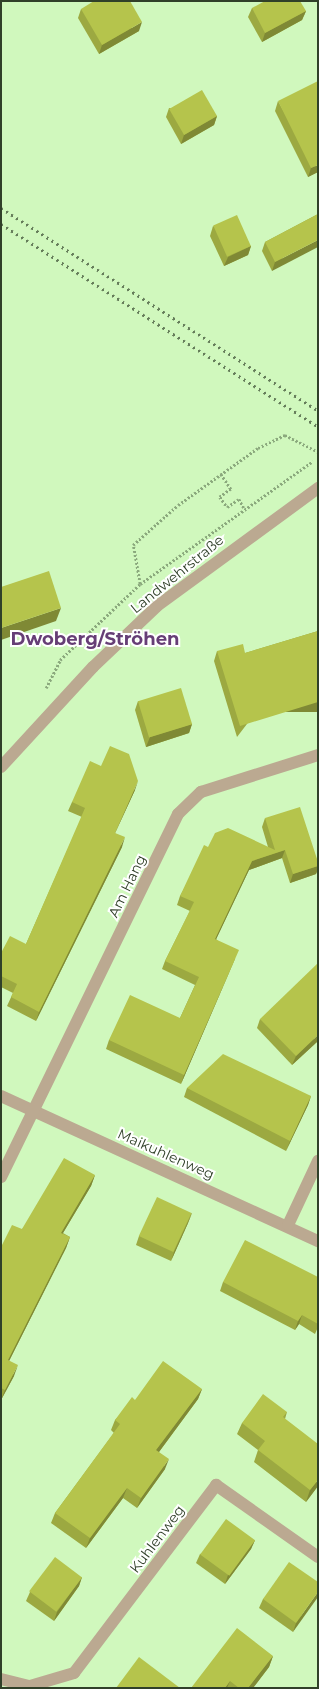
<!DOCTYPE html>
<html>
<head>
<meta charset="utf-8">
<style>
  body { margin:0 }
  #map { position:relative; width:319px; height:1689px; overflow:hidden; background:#d0f8bd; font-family:Montserrat,sans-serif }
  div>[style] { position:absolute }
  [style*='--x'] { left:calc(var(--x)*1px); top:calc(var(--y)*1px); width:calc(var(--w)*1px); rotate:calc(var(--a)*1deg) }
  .path>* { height:2.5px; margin-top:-1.25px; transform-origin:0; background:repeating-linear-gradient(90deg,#8ba97d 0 2px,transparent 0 4px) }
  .minor>* { height:12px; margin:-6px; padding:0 6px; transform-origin:6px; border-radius:6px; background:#bba991 }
  .rail>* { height:3px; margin-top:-1.5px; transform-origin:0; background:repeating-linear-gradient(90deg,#657d5a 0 2px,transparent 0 6px) }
  .wall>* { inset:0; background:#9ca941 }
  .shaded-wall>* { inset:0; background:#7f8935; transform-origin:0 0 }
  .building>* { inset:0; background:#b5c44c; transform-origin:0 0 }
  span { translate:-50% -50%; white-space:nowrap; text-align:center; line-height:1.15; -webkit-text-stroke:4px #fff; paint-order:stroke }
  .street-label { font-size:14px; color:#304029 }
  .district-label { font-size:18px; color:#663e76; font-weight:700 }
  .frame { position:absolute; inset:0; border:2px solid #304029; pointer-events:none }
</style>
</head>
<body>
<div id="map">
  <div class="path">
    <i style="--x:221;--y:474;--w:18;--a:56"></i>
    <i style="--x:231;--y:489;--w:14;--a:144"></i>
    <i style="--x:220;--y:497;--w:12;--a:55"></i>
    <i style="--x:227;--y:507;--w:14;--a:-34"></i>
    <i style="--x:239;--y:499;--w:10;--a:61"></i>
    <i style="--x:140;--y:584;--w:40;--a:-100"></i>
    <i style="--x:133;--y:545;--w:60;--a:-41.6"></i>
    <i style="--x:178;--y:505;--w:98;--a:-35.5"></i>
    <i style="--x:258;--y:448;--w:30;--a:-26"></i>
    <i style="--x:285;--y:435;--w:37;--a:27"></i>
    <i style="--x:46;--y:688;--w:31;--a:-63"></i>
    <i style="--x:60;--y:660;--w:110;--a:-43.5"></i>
    <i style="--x:140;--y:584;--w:212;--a:-35.4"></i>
  </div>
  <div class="minor">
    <i style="--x:1;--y:767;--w:136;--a:-47.4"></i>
    <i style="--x:93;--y:667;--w:88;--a:-43.6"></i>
    <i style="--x:157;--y:606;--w:200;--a:-36.2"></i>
    <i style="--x:1;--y:1096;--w:349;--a:24.6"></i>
    <i style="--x:1;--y:1177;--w:404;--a:-64"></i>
    <i style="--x:178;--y:814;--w:32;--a:-44"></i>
    <i style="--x:201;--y:792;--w:123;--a:-17.5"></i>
    <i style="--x:288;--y:1225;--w:71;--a:-64.9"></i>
    <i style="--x:1;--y:1679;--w:30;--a:14"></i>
    <i style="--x:30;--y:1686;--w:46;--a:-16.5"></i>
    <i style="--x:74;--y:1673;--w:236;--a:-52.9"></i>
    <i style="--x:216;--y:1485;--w:125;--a:35.2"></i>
  </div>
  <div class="rail">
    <i style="--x:1;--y:208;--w:376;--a:32.6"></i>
    <i style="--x:1;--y:224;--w:376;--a:32.6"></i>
  </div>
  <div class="wall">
    <i style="clip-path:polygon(252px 8px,306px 11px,302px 20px,262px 42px,248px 17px)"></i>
    <i style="clip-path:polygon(81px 9px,139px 31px,99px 54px,78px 18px)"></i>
    <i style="clip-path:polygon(278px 101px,318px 172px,308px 177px,275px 111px)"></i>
    <i style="clip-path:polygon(169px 108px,217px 116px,214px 125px,181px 144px,166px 117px)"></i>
    <i style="clip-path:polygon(318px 214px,272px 271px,262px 251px,265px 242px)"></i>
    <i style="clip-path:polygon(213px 226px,251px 246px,248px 255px,224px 266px,210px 236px)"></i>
    <i style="clip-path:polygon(318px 631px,237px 737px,214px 661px,217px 651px,245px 653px)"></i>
    <i style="clip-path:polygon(138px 701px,192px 724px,189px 733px,146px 747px,135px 710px)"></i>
    <i style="clip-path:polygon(135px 790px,115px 833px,122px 847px,36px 1021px,7px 1006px,13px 993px,1px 987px,1px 953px,26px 944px,82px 817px,68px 811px,72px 802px)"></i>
    <i style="clip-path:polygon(265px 818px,318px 862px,318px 869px,316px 874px,290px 883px,282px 858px,249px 870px,216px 939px,235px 959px,181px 1084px,106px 1049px,109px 1040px,180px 1018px,195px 985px,162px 969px,165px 961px,190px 911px,177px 905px,180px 896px,208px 847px,268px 847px,262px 827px)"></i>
    <i style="clip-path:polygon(260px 1019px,318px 1041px,292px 1065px,257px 1028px)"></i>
    <i style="clip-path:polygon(187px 1088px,311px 1096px,308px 1105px,286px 1151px,184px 1097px)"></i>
    <i style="clip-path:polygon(95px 1175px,91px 1186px,63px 1233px,70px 1237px,66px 1248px,9px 1361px,14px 1376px,1px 1400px,1px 1247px,22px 1229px)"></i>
    <i style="clip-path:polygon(192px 1213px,188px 1223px,171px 1261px,136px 1245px,139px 1236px)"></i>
    <i style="clip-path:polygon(318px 1277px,318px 1327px,315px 1334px,299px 1324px,295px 1330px,220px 1291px,223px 1282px)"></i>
    <i style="clip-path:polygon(202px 1389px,198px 1399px,159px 1452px,165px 1469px,137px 1508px,123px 1498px,86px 1548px,51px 1523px,55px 1513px,114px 1433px,111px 1430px,115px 1420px,135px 1400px)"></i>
    <i style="clip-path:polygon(287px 1412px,285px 1419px,318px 1486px,306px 1502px,254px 1462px,258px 1450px,237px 1434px,242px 1423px)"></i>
    <i style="clip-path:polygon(255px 1540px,251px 1549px,225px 1584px,196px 1563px,200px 1554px)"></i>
    <i style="clip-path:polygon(82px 1577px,79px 1586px,54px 1621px,26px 1601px,30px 1592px)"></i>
    <i style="clip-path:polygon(318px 1582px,293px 1632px,259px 1608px,263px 1599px)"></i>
    <i style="clip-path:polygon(273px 1656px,269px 1667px,253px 1688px,191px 1688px)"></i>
  </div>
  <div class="shaded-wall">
    <i style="clip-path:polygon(306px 11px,302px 20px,262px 42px,265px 33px)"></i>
    <i style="clip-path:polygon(142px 22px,139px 31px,99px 54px,102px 45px)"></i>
    <i style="clip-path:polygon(217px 116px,214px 125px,181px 144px,184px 135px)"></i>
    <i style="clip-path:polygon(318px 165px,318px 172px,308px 177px,311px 168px)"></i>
    <i style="clip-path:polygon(318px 240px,318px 247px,272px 271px,275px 262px)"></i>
    <i style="clip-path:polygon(251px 246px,248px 255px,224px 266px,228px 257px)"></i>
    <i style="clip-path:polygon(61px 608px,56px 621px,1px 640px,1px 628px)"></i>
    <i style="left:318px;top:702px;width:10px;height:82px;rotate:90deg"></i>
    <i style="clip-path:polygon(192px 724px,189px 733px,146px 747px,150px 737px)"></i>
    <i style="clip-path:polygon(138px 781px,135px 790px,111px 842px,115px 833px)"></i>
    <i style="clip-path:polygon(125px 837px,122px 847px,36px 1021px,39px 1012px)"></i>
    <i style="clip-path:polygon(285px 850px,282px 858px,249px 870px,212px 948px,215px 939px,252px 861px)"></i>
    <i style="clip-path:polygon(318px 866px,318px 869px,316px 874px,290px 883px,293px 874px)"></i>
    <i style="clip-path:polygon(239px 950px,235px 959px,181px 1084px,184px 1075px)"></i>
    <i style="clip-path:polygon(318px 1035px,318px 1041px,292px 1065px,296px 1056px)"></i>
    <i style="clip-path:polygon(311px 1096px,308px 1105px,286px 1151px,290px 1141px)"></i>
    <i style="clip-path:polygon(95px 1175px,91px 1186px,57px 1243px,61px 1233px)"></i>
    <i style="clip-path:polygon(192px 1213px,188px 1223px,171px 1261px,174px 1252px)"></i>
    <i style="clip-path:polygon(70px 1237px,66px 1248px,4px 1371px,8px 1360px)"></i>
    <i style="clip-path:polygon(302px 1315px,299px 1324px,295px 1330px,298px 1321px)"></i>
    <i style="clip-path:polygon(18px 1365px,14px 1376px,1px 1400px,5px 1390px)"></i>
    <i style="clip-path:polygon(202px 1389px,198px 1399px,153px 1460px,156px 1450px)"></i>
    <i style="clip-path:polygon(169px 1459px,165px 1469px,137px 1508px,141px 1498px)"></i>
    <i style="clip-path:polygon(318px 1480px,318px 1486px,306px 1502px,310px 1490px)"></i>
    <i style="clip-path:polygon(127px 1488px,123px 1498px,86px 1548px,90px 1538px)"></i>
    <i style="clip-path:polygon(255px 1540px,251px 1549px,225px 1584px,228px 1575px)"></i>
    <i style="clip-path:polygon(82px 1577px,79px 1586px,54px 1621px,57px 1612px)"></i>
    <i style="clip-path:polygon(318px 1592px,318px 1597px,293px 1632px,296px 1623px)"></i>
    <i style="clip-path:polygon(273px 1656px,269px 1667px,253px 1688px,248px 1688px)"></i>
    <i style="clip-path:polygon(230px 1681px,227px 1688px,225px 1688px)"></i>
  </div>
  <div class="building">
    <i style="clip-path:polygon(94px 1px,130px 1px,142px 22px,102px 45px,81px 9px)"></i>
    <i style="clip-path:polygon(265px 1px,300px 1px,306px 11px,265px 33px,252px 8px)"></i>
    <i style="clip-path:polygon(318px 81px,318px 165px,311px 168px,278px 101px)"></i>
    <i style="left:202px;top:90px;width:30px;height:38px;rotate:60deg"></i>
    <i style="clip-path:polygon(318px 214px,318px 240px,275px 262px,265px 242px)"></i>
    <i style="left:237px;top:215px;width:34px;height:26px;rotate:66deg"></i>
    <i style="clip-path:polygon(49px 571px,61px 608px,1px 628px,1px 587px)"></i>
    <i style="clip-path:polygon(318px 631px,318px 702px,240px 726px,217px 651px,243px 644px,245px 653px)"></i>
    <i style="left:181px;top:688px;width:38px;height:45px;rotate:73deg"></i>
    <i style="clip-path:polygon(110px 746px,129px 754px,138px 781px,115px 833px,125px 837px,39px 1012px,11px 997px,17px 984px,1px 976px,1px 953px,10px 936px,26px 944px,85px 808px,72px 802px,90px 761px,101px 766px)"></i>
    <i style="clip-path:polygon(300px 807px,318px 862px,318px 866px,293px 874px,285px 850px,252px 861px,215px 939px,239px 950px,184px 1075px,109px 1040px,130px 995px,180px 1018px,199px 977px,165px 961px,194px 902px,180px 896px,204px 845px,208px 847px,215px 833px,228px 828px,275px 850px,265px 818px)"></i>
    <i style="clip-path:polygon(318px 963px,318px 1035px,296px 1056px,260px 1019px)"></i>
    <i style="clip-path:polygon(223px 1054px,311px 1096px,290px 1141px,187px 1088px)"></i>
    <i style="clip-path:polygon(64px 1158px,95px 1175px,61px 1233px,70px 1237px,8px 1360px,18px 1365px,5px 1390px,1px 1388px,1px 1247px,12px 1225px,22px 1229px)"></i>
    <i style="left:157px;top:1197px;width:38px;height:43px;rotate:25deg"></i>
    <i style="clip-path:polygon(245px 1240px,318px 1277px,318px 1324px,302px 1315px,298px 1321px,223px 1282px)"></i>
    <i style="clip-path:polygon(163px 1361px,202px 1389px,156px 1450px,169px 1459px,141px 1498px,127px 1488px,90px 1538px,55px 1513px,120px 1424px,115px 1420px,132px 1397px,135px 1400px)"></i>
    <i style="clip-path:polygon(263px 1394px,287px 1412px,283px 1417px,318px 1444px,318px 1480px,310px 1490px,258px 1450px,265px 1441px,242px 1423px)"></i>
    <i style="left:226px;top:1519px;width:36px;height:44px;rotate:36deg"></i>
    <i style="left:55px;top:1557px;width:34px;height:43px;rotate:37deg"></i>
    <i style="clip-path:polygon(289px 1562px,318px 1582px,318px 1592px,296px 1623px,263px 1599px)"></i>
    <i style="clip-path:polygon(237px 1628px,273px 1656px,248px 1688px,239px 1688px,230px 1681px,225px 1688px,191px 1688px)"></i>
    <i style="clip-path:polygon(139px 1657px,180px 1688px,116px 1688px)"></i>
  </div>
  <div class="street-label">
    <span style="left:177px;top:574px;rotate:-39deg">Landwehrstraße</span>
    <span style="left:127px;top:886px;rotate:-64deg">Am Hang</span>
    <span style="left:166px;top:1154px;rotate:24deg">Maikuhlenweg</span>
    <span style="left:157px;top:1539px;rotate:-53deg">Kuhlenweg</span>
  </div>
  <div class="district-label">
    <span style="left:95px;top:639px">Dwoberg/Ströhen</span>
  </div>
  <div class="frame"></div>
</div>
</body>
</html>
